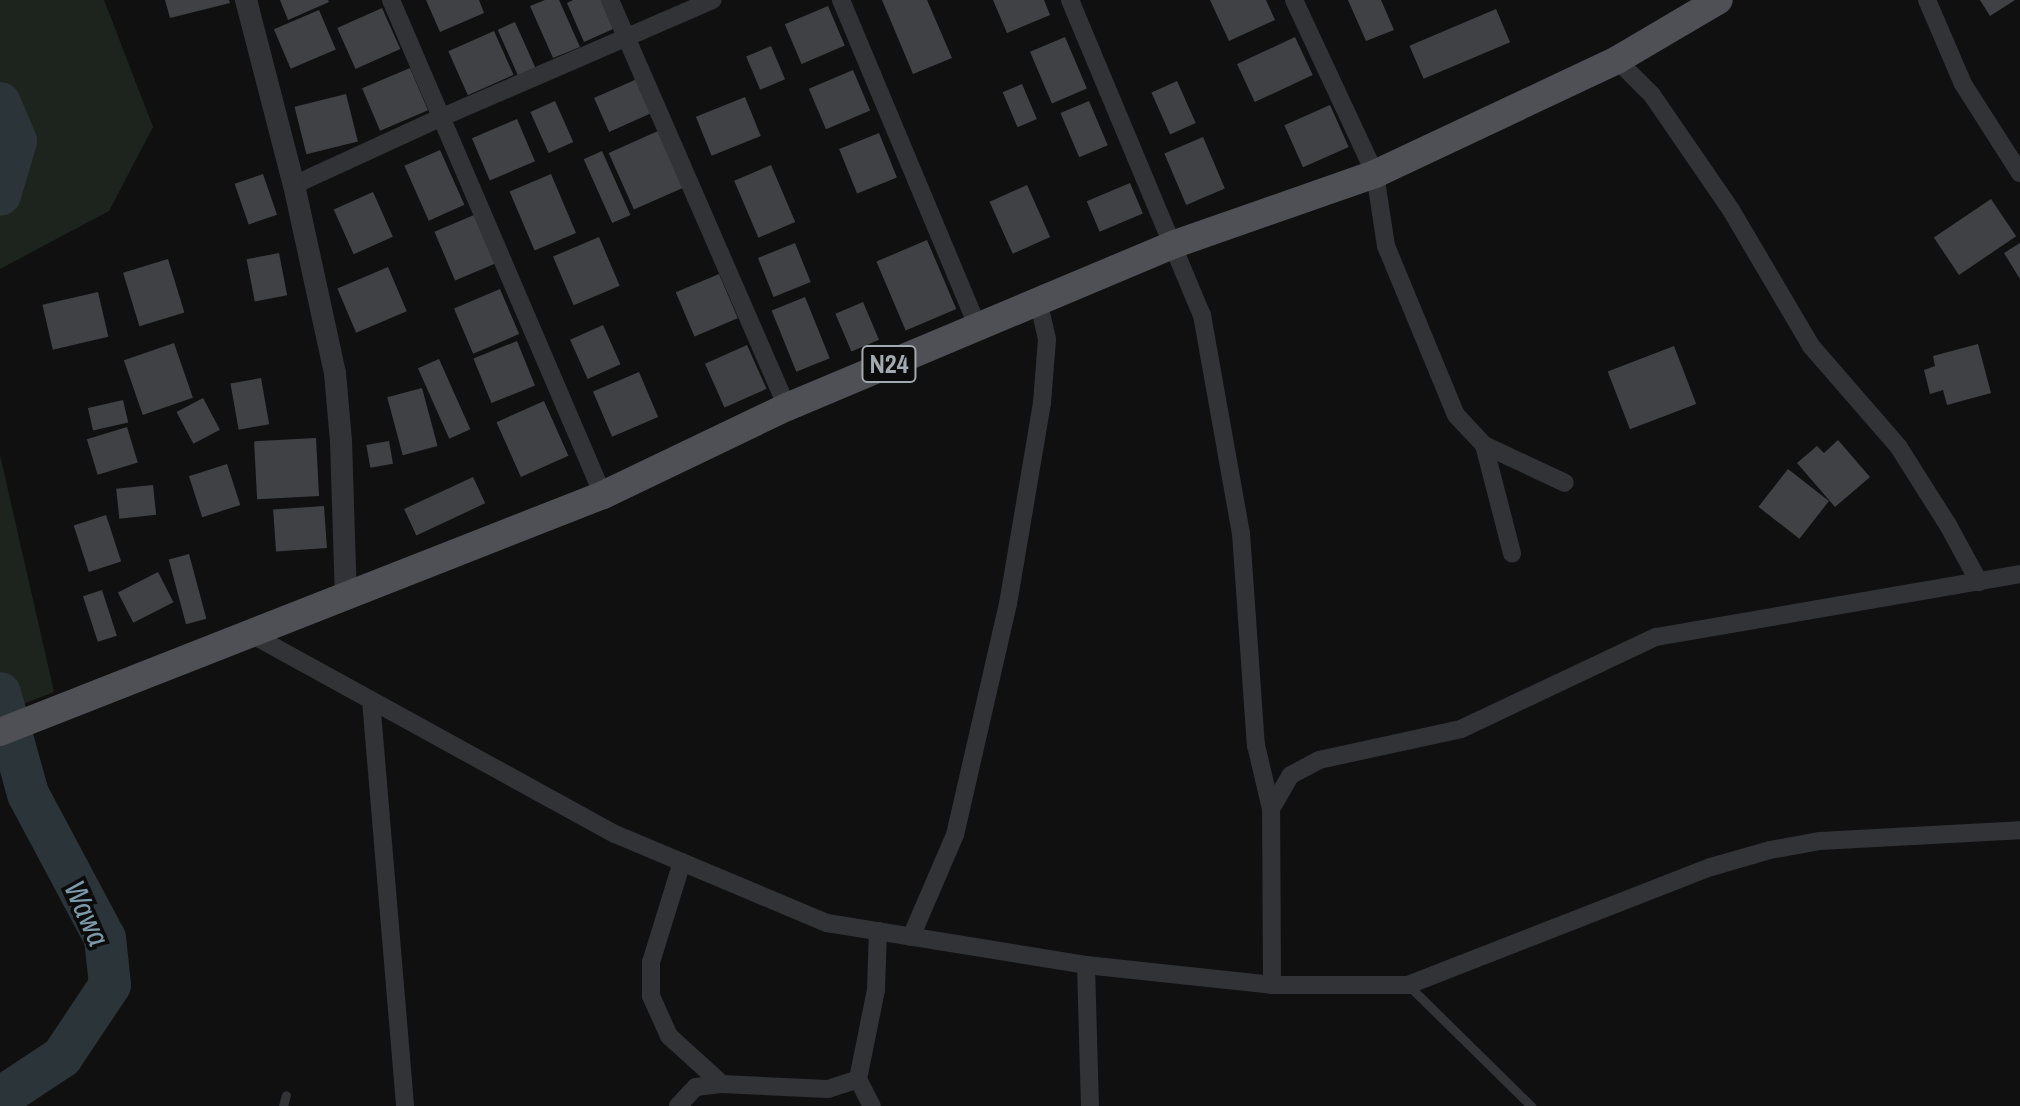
<!DOCTYPE html>
<html>
<head>
<meta charset="utf-8">
<style>
  body { margin:0 }
  #map { position:relative; width:2020px; height:1106px; overflow:hidden; background:#101011; font-family:"Archivo Narrow",sans-serif }
  div>[style] { position:absolute }
  [style*='--x'] { left:calc(var(--x)*1px); top:calc(var(--y)*1px); width:calc(var(--w)*1px); rotate:calc(var(--a)*1deg) }
  .green>* { inset:0; background:#1d241d }
  .river>* { height:42px; margin:-21px; padding:0 21px; transform-origin:21px; border-radius:21px; background:#2b3439 }
  .building>* { inset:0; background:#3f4144; transform-origin:0 0 }
  .service>* { height:9px; margin:-4.5px; padding:0 4.5px; transform-origin:4.5px; border-radius:4.5px; background:#323336 }
  .minor>* { height:18px; margin:-9px; padding:0 9px; transform-origin:9px; border-radius:9px; background:#323336 }
  .tertiary>* { height:22px; margin:-11px; padding:0 11px; transform-origin:11px; border-radius:11px; background:#323336 }
  .primary>* { height:28px; margin:-14px; padding:0 14px; transform-origin:14px; border-radius:14px; background:#4e5055 }
  span { translate:-50% -50%; white-space:nowrap; text-align:center; line-height:1.15; -webkit-text-stroke:7px #0b0b0c; paint-order:stroke }
  .shield-label span { padding:2px 6px; background:#0b0b0c; border:2px solid; border-radius:6px; -webkit-text-stroke-width:0 }
  .shield-label { font-size:26px; color:#a3a9b1; font-weight:700 }
  .water-label { font-size:30px; color:#7c99a9; font-style:italic }
</style>
</head>
<body>
<div id="map">
  <div class="green">
    <i style="clip-path:polygon(0 0,104px 0,153px 127px,109px 211px,0 269px)"></i>
    <i style="clip-path:polygon(0 455px,54px 692px,0 713px)"></i>
  </div>
  <div class="river">
    <i style="--x:0;--y:103;--w:41;--a:67.2"></i>
    <i style="--x:16;--y:141;--w:56;--a:106.5"></i>
    <i style="--x:0;--y:693;--w:105;--a:74.5"></i>
    <i style="--x:28;--y:794;--w:163;--a:61.9"></i>
    <i style="--x:105;--y:938;--w:47;--a:83.9"></i>
    <i style="--x:110;--y:985;--w:87;--a:123.7"></i>
    <i style="--x:62;--y:1057;--w:74;--a:146.5"></i>
  </div>
  <div class="building">
    <i style="clip-path:polygon(165px 0,229px 0,230px 3px,170px 18px)"></i>
    <i style="clip-path:polygon(280px 0,328px 0,329px 2px,288px 20px)"></i>
    <i style="clip-path:polygon(426px 0,479px 0,484px 13px,440px 32px)"></i>
    <i style="clip-path:polygon(545px 0,559px 0,580px 47px,553px 58px,530px 6px)"></i>
    <i style="clip-path:polygon(573px 0,601px 0,613px 29px,584px 42px,567px 3px)"></i>
    <i style="clip-path:polygon(882px 0,927px 0,952px 58px,913px 74px)"></i>
    <i style="clip-path:polygon(993px 0,1044px 0,1050px 15px,1007px 33px)"></i>
    <i style="clip-path:polygon(1210px 0,1266px 0,1275px 20px,1229px 41px)"></i>
    <i style="clip-path:polygon(1348px 0,1381px 0,1394px 30px,1366px 41px)"></i>
    <i style="clip-path:polygon(1980px 0,2015px 0,1990px 16px)"></i>
    <i style="left:828px;top:6px;width:43px;height:47px;rotate:67deg"></i>
    <i style="left:382px;top:8px;width:45px;height:49px;rotate:66deg"></i>
    <i style="left:1496px;top:9px;width:36px;height:94px;rotate:67deg"></i>
    <i style="left:319px;top:10px;width:43px;height:49px;rotate:67deg"></i>
    <i style="left:515px;top:22px;width:51px;height:19px;rotate:66deg"></i>
    <i style="left:494px;top:31px;width:48px;height:50px;rotate:66deg"></i>
    <i style="left:1065px;top:37px;width:56px;height:38px;rotate:67deg"></i>
    <i style="left:1295px;top:37px;width:42px;height:64px;rotate:65deg"></i>
    <i style="left:771px;top:46px;width:36px;height:27px;rotate:67deg"></i>
    <i style="left:410px;top:68px;width:46px;height:52px;rotate:67deg"></i>
    <i style="left:853px;top:70px;width:44px;height:48px;rotate:67deg"></i>
    <i style="left:637px;top:79px;width:37px;height:47px;rotate:66deg"></i>
    <i style="left:1177px;top:81px;width:46px;height:28px;rotate:66deg"></i>
    <i style="left:1022px;top:84px;width:38px;height:21px;rotate:67deg"></i>
    <i style="left:346px;top:94px;width:49px;height:53px;rotate:76deg"></i>
    <i style="left:745px;top:97px;width:42px;height:53px;rotate:68deg"></i>
    <i style="left:555px;top:101px;width:45px;height:27px;rotate:66deg"></i>
    <i style="left:1089px;top:101px;width:48px;height:31px;rotate:67deg"></i>
    <i style="left:1330px;top:105px;width:46px;height:50px;rotate:66deg"></i>
    <i style="left:517px;top:119px;width:46px;height:49px;rotate:67deg"></i>
    <i style="left:658px;top:131px;width:62px;height:54px;rotate:66deg"></i>
    <i style="left:879px;top:133px;width:48px;height:43px;rotate:68deg"></i>
    <i style="left:1203px;top:137px;width:56px;height:42px;rotate:67deg"></i>
    <i style="left:440px;top:150px;width:60px;height:39px;rotate:66deg"></i>
    <i style="left:602px;top:151px;width:70px;height:20px;rotate:66deg"></i>
    <i style="left:771px;top:165px;width:62px;height:40px;rotate:67deg"></i>
    <i style="left:263px;top:174px;width:43px;height:30px;rotate:71deg"></i>
    <i style="left:551px;top:174px;width:64px;height:45px;rotate:67deg"></i>
    <i style="left:1130px;top:183px;width:33px;height:47px;rotate:67deg"></i>
    <i style="left:1027px;top:185px;width:57px;height:41px;rotate:66deg"></i>
    <i style="left:373px;top:192px;width:49px;height:43px;rotate:66deg"></i>
    <i style="left:1991px;top:199px;width:45px;height:69px;rotate:56deg"></i>
    <i style="left:474px;top:215px;width:53px;height:43px;rotate:67deg"></i>
    <i style="left:599px;top:237px;width:53px;height:50px;rotate:67deg"></i>
    <i style="left:927px;top:240px;width:75px;height:55px;rotate:67deg"></i>
    <i style="left:795px;top:243px;width:42px;height:40px;rotate:68deg"></i>
    <i style="clip-path:polygon(2020px 243px,2020px 279px,2004px 253px)"></i>
    <i style="left:279px;top:253px;width:43px;height:33px;rotate:79deg"></i>
    <i style="left:168px;top:259px;width:56px;height:47px;rotate:73deg"></i>
    <i style="left:388px;top:267px;width:48px;height:55px;rotate:67deg"></i>
    <i style="left:719px;top:274px;width:48px;height:47px;rotate:67deg"></i>
    <i style="left:500px;top:289px;width:49px;height:50px;rotate:67deg"></i>
    <i style="left:98px;top:292px;width:46px;height:57px;rotate:77deg"></i>
    <i style="left:805px;top:297px;width:66px;height:36px;rotate:68deg"></i>
    <i style="left:863px;top:302px;width:41px;height:30px;rotate:67deg"></i>
    <i style="left:603px;top:325px;width:43px;height:36px;rotate:66deg"></i>
    <i style="left:517px;top:341px;width:48px;height:47px;rotate:68deg"></i>
    <i style="left:174px;top:343px;width:58px;height:53px;rotate:71deg"></i>
    <i style="clip-path:polygon(1978px 344px,1991px 393px,1947px 405px,1943px 390px,1930px 394px,1924px 370px,1935px 366px,1933px 356px)"></i>
    <i style="left:747px;top:345px;width:48px;height:46px;rotate:66deg"></i>
    <i style="left:1674px;top:346px;width:62px;height:71px;rotate:69deg"></i>
    <i style="left:439px;top:359px;width:77px;height:23px;rotate:66deg"></i>
    <i style="left:639px;top:372px;width:49px;height:50px;rotate:67deg"></i>
    <i style="left:261px;top:378px;width:47px;height:31px;rotate:80deg"></i>
    <i style="left:422px;top:388px;width:60px;height:36px;rotate:75deg"></i>
    <i style="left:203px;top:398px;width:36px;height:30px;rotate:62deg"></i>
    <i style="left:123px;top:400px;width:23px;height:36px;rotate:77deg"></i>
    <i style="left:544px;top:401px;width:60px;height:52px;rotate:66deg"></i>
    <i style="left:127px;top:427px;width:37px;height:42px;rotate:73deg"></i>
    <i style="left:316px;top:438px;width:58px;height:62px;rotate:87deg"></i>
    <i style="clip-path:polygon(1838px 440px,1870px 477px,1835px 507px,1797px 463px,1817px 446px,1824px 453px)"></i>
    <i style="left:389px;top:441px;width:23px;height:23px;rotate:80deg"></i>
    <i style="left:227px;top:464px;width:43px;height:40px;rotate:72deg"></i>
    <i style="left:1788px;top:469px;width:52px;height:48px;rotate:38deg"></i>
    <i style="left:473px;top:477px;width:29px;height:76px;rotate:65deg"></i>
    <i style="left:153px;top:485px;width:30px;height:37px;rotate:84deg"></i>
    <i style="left:324px;top:506px;width:42px;height:51px;rotate:86deg"></i>
    <i style="left:106px;top:515px;width:49px;height:34px;rotate:72deg"></i>
    <i style="left:189px;top:554px;width:67px;height:21px;rotate:75deg"></i>
    <i style="left:158px;top:572px;width:34px;height:45px;rotate:63deg"></i>
    <i style="left:102px;top:590px;width:48px;height:20px;rotate:72deg"></i>
  </div>
  <div class="service">
    <i style="--x:1408;--y:985;--w:173;--a:44.5"></i>
    <i style="--x:283;--y:1106;--w:11;--a:-75"></i>
  </div>
  <div class="minor">
    <i style="--x:391;--y:0;--w:538;--a:66.82"></i>
    <i style="--x:610;--y:0;--w:444;--a:66.5"></i>
    <i style="--x:841;--y:0;--w:355;--a:67.3"></i>
    <i style="--x:1070;--y:0;--w:342;--a:67.3"></i>
    <i style="--x:1202;--y:315;--w:221;--a:79.9"></i>
    <i style="--x:1241;--y:533;--w:213;--a:86"></i>
    <i style="--x:1256;--y:745;--w:66;--a:76.8"></i>
    <i style="--x:1294;--y:0;--w:192;--a:65"></i>
    <i style="--x:1375;--y:174;--w:73;--a:81.3"></i>
    <i style="--x:1386;--y:246;--w:183;--a:67.5"></i>
    <i style="--x:1456;--y:415;--w:41;--a:47"></i>
    <i style="--x:1484;--y:445;--w:89;--a:25.1"></i>
    <i style="--x:1927;--y:0;--w:91;--a:66.8"></i>
    <i style="--x:1963;--y:84;--w:106;--a:57.4"></i>
    <i style="--x:1617;--y:60;--w:49;--a:45"></i>
    <i style="--x:1652;--y:95;--w:140;--a:55.5"></i>
    <i style="--x:1731;--y:210;--w:158;--a:59.5"></i>
    <i style="--x:1811;--y:346;--w:133;--a:49"></i>
    <i style="--x:1898;--y:446;--w:93;--a:57.7"></i>
    <i style="--x:1948;--y:525;--w:65;--a:61.5"></i>
    <i style="--x:294;--y:185;--w:161;--a:-24.7"></i>
    <i style="--x:440;--y:118;--w:297;--a:-23.4"></i>
    <i style="--x:1484;--y:445;--w:112;--a:75.5"></i>
    <i style="--x:249;--y:633;--w:418;--a:28.8"></i>
    <i style="--x:615;--y:834;--w:230;--a:22.8"></i>
    <i style="--x:827;--y:923;--w:262;--a:9.2"></i>
    <i style="--x:1086;--y:965;--w:187;--a:6.1"></i>
    <i style="--x:1272;--y:985;--w:136;--a:0"></i>
    <i style="--x:1408;--y:985;--w:325;--a:-21.3"></i>
    <i style="--x:1711;--y:867;--w:61;--a:-16.1"></i>
    <i style="--x:1770;--y:850;--w:51;--a:-10.2"></i>
    <i style="--x:1820;--y:841;--w:200;--a:-3.1"></i>
    <i style="--x:371;--y:700;--w:407;--a:85.2"></i>
    <i style="--x:682;--y:862;--w:105;--a:107.2"></i>
    <i style="--x:651;--y:962;--w:34;--a:90"></i>
    <i style="--x:651;--y:996;--w:44;--a:65.8"></i>
    <i style="--x:669;--y:1036;--w:72;--a:42.2"></i>
    <i style="--x:911;--y:937;--w:111;--a:-66.7"></i>
    <i style="--x:955;--y:835;--w:237;--a:-77.1"></i>
    <i style="--x:1008;--y:604;--w:204;--a:-80.4"></i>
    <i style="--x:1042;--y:403;--w:64;--a:-85.5"></i>
    <i style="--x:1047;--y:339;--w:39;--a:-103"></i>
    <i style="--x:1086;--y:965;--w:141;--a:88.4"></i>
    <i style="--x:1272;--y:985;--w:176;--a:-90.3"></i>
    <i style="--x:1271;--y:809;--w:39;--a:-60"></i>
    <i style="--x:1291;--y:775;--w:32;--a:-28"></i>
    <i style="--x:1319;--y:760;--w:145;--a:-12.3"></i>
    <i style="--x:1461;--y:729;--w:216;--a:-25.3"></i>
    <i style="--x:1656;--y:637;--w:369;--a:-9.8"></i>
    <i style="--x:858;--y:1079;--w:30;--a:63"></i>
    <i style="--x:678;--y:1106;--w:26;--a:-47"></i>
    <i style="--x:696;--y:1087;--w:26;--a:-7"></i>
    <i style="--x:722;--y:1084;--w:106;--a:2.7"></i>
    <i style="--x:828;--y:1089;--w:32;--a:-18"></i>
    <i style="--x:858;--y:1079;--w:91;--a:-78.6"></i>
    <i style="--x:876;--y:990;--w:59;--a:-88.1"></i>
  </div>
  <div class="tertiary">
    <i style="--x:246;--y:0;--w:191;--a:75.5"></i>
    <i style="--x:294;--y:185;--w:192;--a:77.7"></i>
    <i style="--x:335;--y:373;--w:68;--a:85"></i>
    <i style="--x:341;--y:441;--w:157;--a:88.2"></i>
  </div>
  <div class="primary">
    <i style="--x:0;--y:732;--w:648;--a:-21.46"></i>
    <i style="--x:603;--y:495;--w:204;--a:-25.6"></i>
    <i style="--x:787;--y:407;--w:421;--a:-22.8"></i>
    <i style="--x:1175;--y:244;--w:212;--a:-19.3"></i>
    <i style="--x:1375;--y:174;--w:268;--a:-25.2"></i>
    <i style="--x:1617;--y:60;--w:118;--a:-30.5"></i>
  </div>
  <div class="shield-label">
    <span style="left:889px;top:364px">N24</span>
  </div>
  <div class="water-label">
    <span style="left:87px;top:913px;rotate:66deg">Wawa</span>
  </div>
</div>
</body>
</html>
